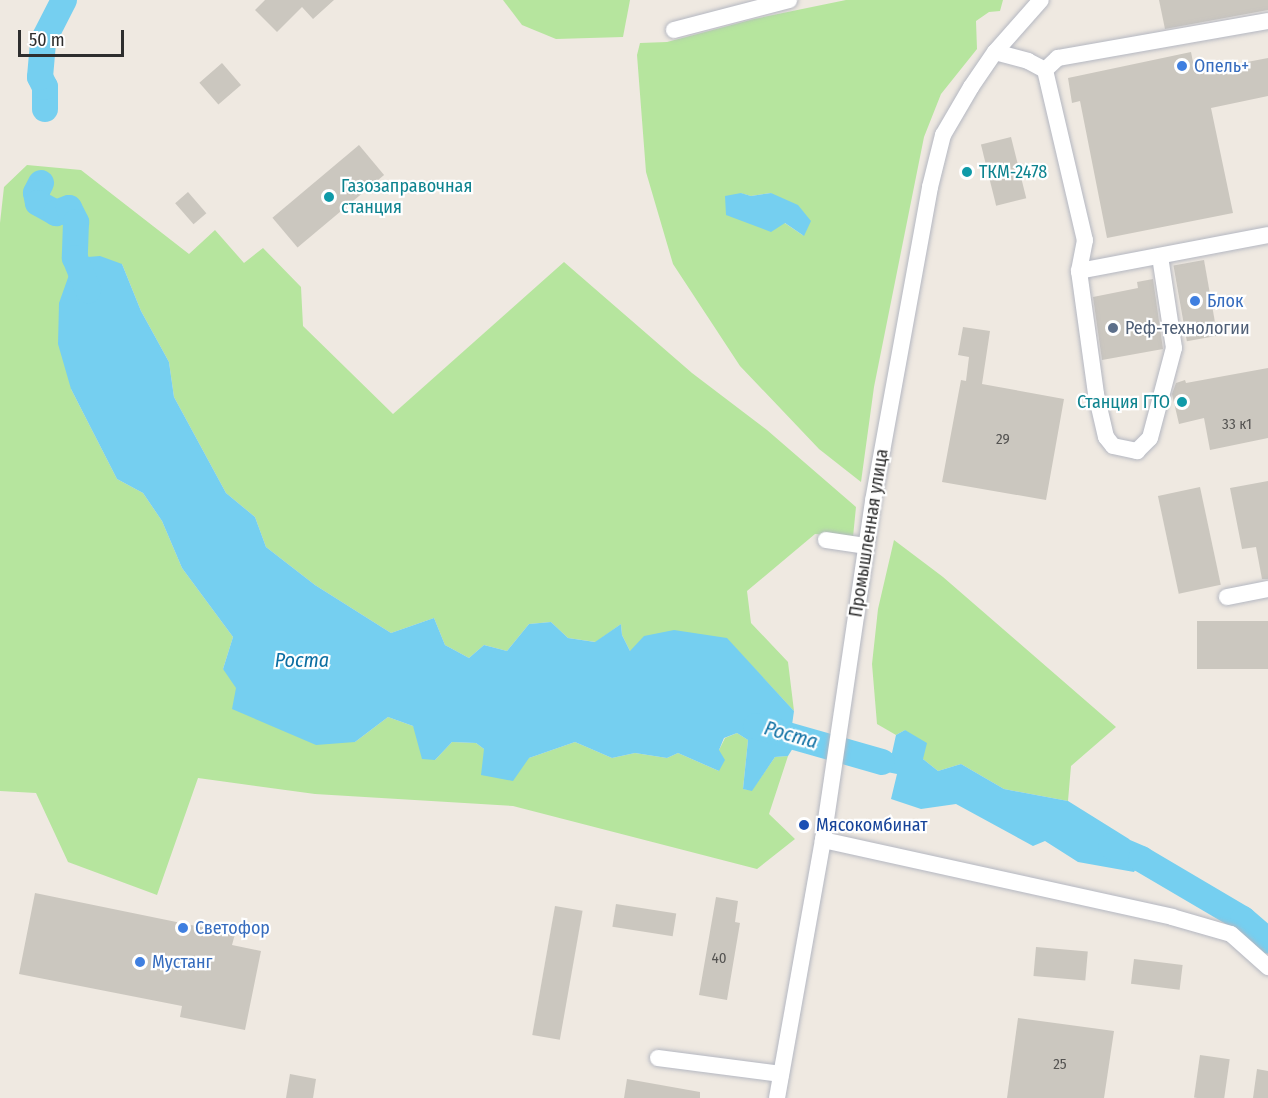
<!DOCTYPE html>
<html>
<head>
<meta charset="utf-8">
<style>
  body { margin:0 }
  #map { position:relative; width:1268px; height:1098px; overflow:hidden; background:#efe9e1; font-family:"Fira Sans Condensed",sans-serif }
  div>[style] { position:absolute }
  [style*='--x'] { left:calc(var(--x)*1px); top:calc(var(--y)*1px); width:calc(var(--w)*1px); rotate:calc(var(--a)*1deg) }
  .green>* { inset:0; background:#b6e59e }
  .water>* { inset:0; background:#75cff0 }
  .river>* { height:26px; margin:-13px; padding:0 13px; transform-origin:13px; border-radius:13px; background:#75cff0 }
  .building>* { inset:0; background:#cbc7bf; transform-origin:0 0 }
  .roads { filter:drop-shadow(0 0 2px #b4b7c1) drop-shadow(0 0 2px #b4b7c1) }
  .minor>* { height:16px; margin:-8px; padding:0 8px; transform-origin:8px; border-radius:8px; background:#fff }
  .dots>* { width:16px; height:16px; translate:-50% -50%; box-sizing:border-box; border:3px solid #fff; border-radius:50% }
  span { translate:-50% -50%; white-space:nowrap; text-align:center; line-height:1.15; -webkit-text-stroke:4.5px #fff; paint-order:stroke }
  .number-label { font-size:15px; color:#555452 }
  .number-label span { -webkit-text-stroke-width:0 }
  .shop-label { font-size:18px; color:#366cbe }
  .left { translate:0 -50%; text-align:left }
  .culture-label { font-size:18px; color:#0d838f }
  .right { translate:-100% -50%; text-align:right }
  .service-label { font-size:18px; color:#4e5e75 }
  .street-label { font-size:18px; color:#2e2e2e }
  .transit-label { font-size:18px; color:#164399 }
  .water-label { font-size:20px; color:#0d6fa3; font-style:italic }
  .scale { position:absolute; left:18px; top:30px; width:106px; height:27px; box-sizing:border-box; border:3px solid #2e2e2e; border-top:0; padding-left:8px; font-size:18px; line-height:21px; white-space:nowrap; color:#2e2e2e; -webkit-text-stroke:4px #fff; paint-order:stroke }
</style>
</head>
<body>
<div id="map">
  <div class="green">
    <i style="clip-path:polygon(503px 0,630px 0,623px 37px,556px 39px,522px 25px)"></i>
    <i style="clip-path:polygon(evenodd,846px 0,1003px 0,1000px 11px,989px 12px,976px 21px,977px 49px,941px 94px,924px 137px,874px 387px,861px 482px,819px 449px,740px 366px,673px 264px,646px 172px,637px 55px,640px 43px,667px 42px,754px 19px,846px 0,740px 193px,751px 196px,771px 193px,804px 236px,740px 193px)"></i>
    <i style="clip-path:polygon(27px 165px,81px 170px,189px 254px,215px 230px,244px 263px,263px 248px,301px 287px,303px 326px,393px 414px,564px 262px,692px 373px,767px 430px,856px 507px,853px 537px,815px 534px,747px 591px,751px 623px,788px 662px,794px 711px,726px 638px,630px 651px,622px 635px,621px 624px,596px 642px,568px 638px,551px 622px,529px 624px,507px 651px,484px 645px,469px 658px,445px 645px,434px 618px,391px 633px,315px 585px,266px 547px,255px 517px,226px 493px,174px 397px,169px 362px,141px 311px,122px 264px,71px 389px,117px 479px,143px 493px,162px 521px,182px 568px,233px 637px,223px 669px,355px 742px,388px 717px,413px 726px,435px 760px,452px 742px,476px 743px,484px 749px,529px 758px,575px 742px,612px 758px,635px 753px,667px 758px,678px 753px,719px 771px,719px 750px,725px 738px,737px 733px,748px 740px,743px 789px,752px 790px,775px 757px,788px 756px,769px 814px,795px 839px,757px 869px,513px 806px,315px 794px,198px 778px,157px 895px,68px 862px,36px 793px,0 791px,0 223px,4px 187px)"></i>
    <i style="clip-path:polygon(894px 540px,943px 577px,1116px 727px,1071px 766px,1068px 801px,1004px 789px,961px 764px,938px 771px,923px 759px,905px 730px,896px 735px,877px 724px,872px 664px,878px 609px)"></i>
  </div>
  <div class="water">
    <i style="clip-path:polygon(741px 193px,751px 196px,771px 193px,798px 205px,811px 221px,804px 236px,785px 223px,771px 232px,726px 215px,725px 196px)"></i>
    <i style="clip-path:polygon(100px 256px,122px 264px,141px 311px,169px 362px,174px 397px,226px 493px,255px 517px,266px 547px,315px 585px,391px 633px,434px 618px,445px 645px,469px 658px,484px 645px,507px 651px,529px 624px,551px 622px,568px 638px,595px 642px,621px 624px,622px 635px,630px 651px,644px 636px,674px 630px,727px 638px,794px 711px,790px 739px,793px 748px,788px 756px,775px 757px,752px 791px,743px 789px,748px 740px,737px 733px,724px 738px,719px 750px,725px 760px,719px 771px,678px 753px,667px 758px,635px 753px,612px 758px,575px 742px,529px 758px,513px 781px,481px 775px,484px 749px,476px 743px,452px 742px,435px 760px,422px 759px,413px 726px,388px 717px,355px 742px,316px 745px,232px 709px,236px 688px,223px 669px,233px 637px,182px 568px,162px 521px,143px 493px,117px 479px,71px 389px,58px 344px,59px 303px,75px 258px)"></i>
    <i style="clip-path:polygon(905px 730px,927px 743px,923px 759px,938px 771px,961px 764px,1004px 789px,1068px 801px,1129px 839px,1141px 859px,1134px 872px,1078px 862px,1045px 841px,1033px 846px,956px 804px,921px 809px,891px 799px,897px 774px,877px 770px,849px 757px,852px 749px,892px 753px,896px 735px)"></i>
  </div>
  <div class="river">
    <i style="--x:45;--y:109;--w:22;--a:-90"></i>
    <i style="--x:45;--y:87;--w:11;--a:-117"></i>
    <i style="--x:40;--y:77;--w:36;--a:-85"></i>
    <i style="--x:43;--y:41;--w:46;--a:-62.9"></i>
    <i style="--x:41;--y:183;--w:11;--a:117"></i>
    <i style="--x:36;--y:193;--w:10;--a:79"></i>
    <i style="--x:38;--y:203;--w:21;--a:29"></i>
    <i style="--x:56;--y:213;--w:14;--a:-21"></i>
    <i style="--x:69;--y:208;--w:16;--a:63"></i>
    <i style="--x:76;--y:222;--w:36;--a:92"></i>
    <i style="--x:75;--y:258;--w:35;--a:68"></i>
    <i style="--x:756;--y:726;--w:131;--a:15.9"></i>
    <i style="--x:1111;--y:846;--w:33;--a:23"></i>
    <i style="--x:1141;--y:859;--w:118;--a:30.5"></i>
    <i style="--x:1243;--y:919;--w:33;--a:41"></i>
  </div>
  <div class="building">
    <i style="clip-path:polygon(265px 0,334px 0,313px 19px,302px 7px,277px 32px,255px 10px)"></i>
    <i style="clip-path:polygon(1159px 0,1268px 0,1268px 10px,1165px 29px)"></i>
    <i style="clip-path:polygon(1191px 52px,1195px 72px,1268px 58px,1268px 96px,1211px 108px,1233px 213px,1107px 238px,1080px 101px,1072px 103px,1068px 78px)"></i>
    <i style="left:222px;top:63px;width:29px;height:30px;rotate:49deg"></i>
    <i style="left:1011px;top:137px;width:63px;height:31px;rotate:76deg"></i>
    <i style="left:359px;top:145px;width:39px;height:113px;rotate:50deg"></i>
    <i style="left:188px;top:192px;width:28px;height:17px;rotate:49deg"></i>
    <i style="left:1204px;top:260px;width:77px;height:31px;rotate:80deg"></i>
    <i style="clip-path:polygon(1153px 279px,1163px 349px,1102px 360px,1093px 297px,1138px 288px,1137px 282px)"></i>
    <i style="clip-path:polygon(963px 327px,990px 331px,982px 384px,1064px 399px,1046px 500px,942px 482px,961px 380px,966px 381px,969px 357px,958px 355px)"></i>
    <i style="clip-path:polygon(1268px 368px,1268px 438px,1210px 450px,1204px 418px,1179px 424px,1172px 394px,1176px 383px,1185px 380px,1186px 383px)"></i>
    <i style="clip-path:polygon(1268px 481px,1268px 579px,1262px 579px,1256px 547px,1242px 549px,1230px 488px)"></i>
    <i style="left:1200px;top:487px;width:100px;height:43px;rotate:78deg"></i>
    <i style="left:1268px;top:621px;width:48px;height:71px;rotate:90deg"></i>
    <i style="clip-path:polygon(35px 893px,235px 934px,232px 945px,261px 951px,245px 1030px,180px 1017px,182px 1006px,19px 974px)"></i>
    <i style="clip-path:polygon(716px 897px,738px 901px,735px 922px,740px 923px,727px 1000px,699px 995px)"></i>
    <i style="left:616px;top:904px;width:61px;height:23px;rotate:9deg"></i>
    <i style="left:555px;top:906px;width:28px;height:131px;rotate:10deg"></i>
    <i style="left:1036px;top:947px;width:52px;height:29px;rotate:5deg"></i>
    <i style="left:1134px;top:959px;width:49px;height:25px;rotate:7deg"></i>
    <i style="clip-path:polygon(1018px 1018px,1114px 1031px,1104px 1098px,1007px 1098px)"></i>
    <i style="left:1200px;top:1055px;width:30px;height:43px;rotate:8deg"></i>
    <i style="clip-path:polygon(1257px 1069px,1268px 1071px,1268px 1098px,1253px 1098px)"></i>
    <i style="clip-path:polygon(290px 1074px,316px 1079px,313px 1098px,286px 1098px)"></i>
    <i style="clip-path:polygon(627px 1079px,700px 1092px,700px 1098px,624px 1098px)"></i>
  </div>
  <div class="roads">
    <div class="minor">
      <i style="--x:674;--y:30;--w:119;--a:-14.6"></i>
      <i style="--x:995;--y:52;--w:34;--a:15"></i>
      <i style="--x:1028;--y:61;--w:19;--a:28"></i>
      <i style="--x:1045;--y:70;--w:175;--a:76.8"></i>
      <i style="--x:1085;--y:240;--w:32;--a:101"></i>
      <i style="--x:1079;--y:271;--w:124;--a:82.1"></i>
      <i style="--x:1096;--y:394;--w:44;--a:76.9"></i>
      <i style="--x:1106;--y:437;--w:11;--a:52"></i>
      <i style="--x:1113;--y:446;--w:25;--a:12"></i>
      <i style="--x:1137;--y:451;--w:18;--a:-45"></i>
      <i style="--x:1150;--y:438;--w:93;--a:-75.1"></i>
      <i style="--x:1174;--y:348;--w:93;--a:-98.7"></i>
      <i style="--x:1045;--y:70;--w:18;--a:-43"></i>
      <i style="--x:1058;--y:58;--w:213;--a:-10"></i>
      <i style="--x:1079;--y:271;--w:192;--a:-10.8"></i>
      <i style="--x:826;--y:540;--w:40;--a:8.5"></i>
      <i style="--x:1227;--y:597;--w:42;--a:-11"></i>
      <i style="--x:823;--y:840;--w:357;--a:12.4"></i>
      <i style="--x:1172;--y:917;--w:61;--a:16.1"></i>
      <i style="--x:1231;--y:934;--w:50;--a:41.7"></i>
      <i style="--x:658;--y:1058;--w:124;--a:7.4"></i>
      <i style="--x:777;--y:1098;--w:262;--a:-79.9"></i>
      <i style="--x:823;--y:840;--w:343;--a:-81.6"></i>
      <i style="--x:873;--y:501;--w:319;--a:-79.7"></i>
      <i style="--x:930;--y:187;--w:54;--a:-76"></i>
      <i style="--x:943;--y:135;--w:56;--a:-59.7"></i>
      <i style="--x:971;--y:87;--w:42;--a:-55.6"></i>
      <i style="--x:995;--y:52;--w:69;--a:-48.5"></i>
    </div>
  </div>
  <div class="dots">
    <i style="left:1182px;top:66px;background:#3f7fe0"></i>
    <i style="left:967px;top:172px;background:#0f9aa8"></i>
    <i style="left:329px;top:197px;background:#0f9aa8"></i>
    <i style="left:1195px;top:301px;background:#3f7fe0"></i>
    <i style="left:1113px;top:328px;background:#5c6f8a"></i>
    <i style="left:1182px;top:402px;background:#0f9aa8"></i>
    <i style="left:804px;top:825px;background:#1a4fb4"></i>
    <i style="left:183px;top:928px;background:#3f7fe0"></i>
    <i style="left:140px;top:962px;background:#3f7fe0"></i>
  </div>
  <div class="number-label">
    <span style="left:1237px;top:425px">33 к1</span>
    <span style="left:1003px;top:440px">29</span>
    <span style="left:719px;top:959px">40</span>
    <span style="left:1060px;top:1065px">25</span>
  </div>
  <div class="shop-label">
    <span class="left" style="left:1194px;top:66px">Опель+</span>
    <span class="left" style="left:1207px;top:301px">Блок</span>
    <span class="left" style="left:195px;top:928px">Светофор</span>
    <span class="left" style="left:152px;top:962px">Мустанг</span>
  </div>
  <div class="culture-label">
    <span class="left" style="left:979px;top:172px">ТКМ-2478</span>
    <span class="left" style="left:341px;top:197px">Газозаправочная<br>станция</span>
    <span class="right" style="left:1170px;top:402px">Станция ГТО</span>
  </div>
  <div class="service-label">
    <span class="left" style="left:1125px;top:328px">Реф-технологии</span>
  </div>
  <div class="street-label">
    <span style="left:869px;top:533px;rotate:-81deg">Промышленная улица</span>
  </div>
  <div class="transit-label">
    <span class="left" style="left:816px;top:825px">Мясокомбинат</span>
  </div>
  <div class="water-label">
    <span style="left:302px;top:660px">Роста</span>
    <span style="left:791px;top:735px;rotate:16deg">Роста</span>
  </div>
  <div class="scale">50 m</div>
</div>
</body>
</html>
